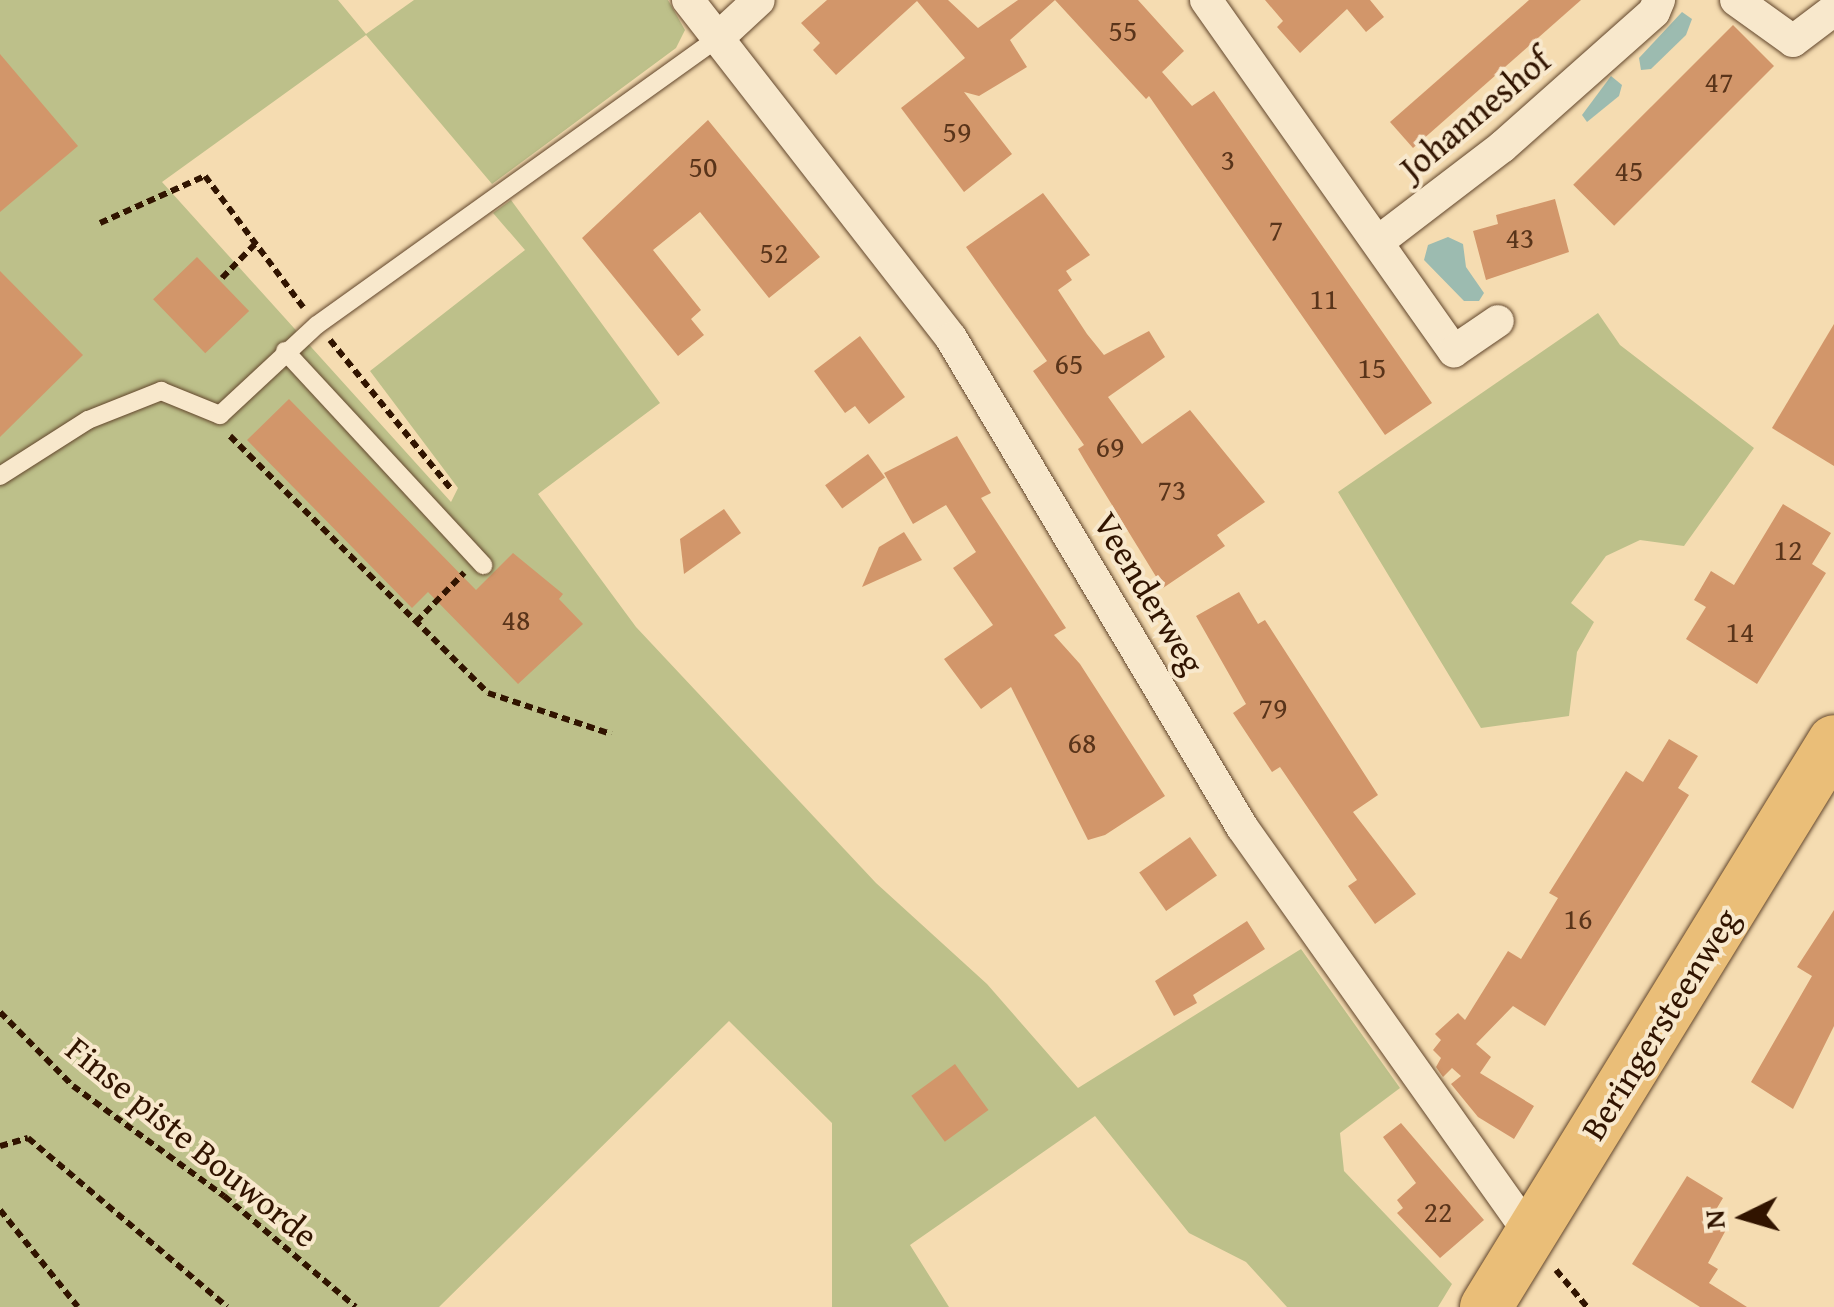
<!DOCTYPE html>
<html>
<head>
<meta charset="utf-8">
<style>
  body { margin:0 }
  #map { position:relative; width:1834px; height:1307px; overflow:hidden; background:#f5dcb1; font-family:"Gentium Book Plus",serif }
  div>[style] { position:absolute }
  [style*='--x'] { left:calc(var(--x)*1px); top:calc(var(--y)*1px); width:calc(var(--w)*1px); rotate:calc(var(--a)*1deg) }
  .green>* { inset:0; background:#bdc08a }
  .water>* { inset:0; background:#9cbbb0 }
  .building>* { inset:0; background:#d2966a; transform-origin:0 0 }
  .path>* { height:6px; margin-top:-3px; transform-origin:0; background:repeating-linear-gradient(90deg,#311400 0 8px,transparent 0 13px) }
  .roads { filter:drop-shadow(0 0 2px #62462c) drop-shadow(0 0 2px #62462c) }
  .lane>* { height:18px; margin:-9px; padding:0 9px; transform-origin:9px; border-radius:9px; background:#f8e8cc }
  .street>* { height:32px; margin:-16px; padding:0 16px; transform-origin:16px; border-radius:16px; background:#f8e8cc }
  .primary>* { height:52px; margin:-26px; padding:0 26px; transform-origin:26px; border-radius:26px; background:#eabe78 }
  span { translate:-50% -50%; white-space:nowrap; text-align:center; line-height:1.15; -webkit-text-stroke:8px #f8e8cc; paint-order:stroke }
  .number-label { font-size:30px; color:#59341a }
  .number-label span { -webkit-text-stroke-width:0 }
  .street-label { font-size:35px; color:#311400 }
  .north { position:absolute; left:1694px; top:1167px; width:100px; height:100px; -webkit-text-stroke:8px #f8e8cc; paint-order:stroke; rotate:265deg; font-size:28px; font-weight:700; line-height:40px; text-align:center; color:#311400 }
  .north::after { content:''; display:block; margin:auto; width:35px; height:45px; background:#311400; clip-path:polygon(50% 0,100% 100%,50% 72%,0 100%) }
</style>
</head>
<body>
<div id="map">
  <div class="green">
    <i style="clip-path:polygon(0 0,338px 0,366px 34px,414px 0,668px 0,685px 30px,676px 48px,492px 184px,366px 35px,162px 182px,451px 502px,458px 488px,370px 371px,525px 250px,493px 213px,511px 200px,660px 403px,538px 494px,636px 627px,876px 883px,987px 984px,1078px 1088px,1301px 949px,1400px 1088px,1340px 1133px,1344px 1171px,1452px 1284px,1438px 1307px,1287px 1307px,1246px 1262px,1189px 1233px,1095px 1116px,910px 1245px,949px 1307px,832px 1307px,832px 1123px,729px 1021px,439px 1307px,0 1307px)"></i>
    <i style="clip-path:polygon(1598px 313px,1620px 345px,1754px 448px,1684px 546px,1640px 540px,1606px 556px,1571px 603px,1594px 622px,1577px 652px,1569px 716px,1481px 728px,1338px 492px)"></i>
  </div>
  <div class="water">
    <i style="clip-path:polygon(1682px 12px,1692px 19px,1686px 35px,1651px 69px,1641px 70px,1639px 58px)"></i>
    <i style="clip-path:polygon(1611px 76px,1622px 85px,1619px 96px,1587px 122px,1582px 115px)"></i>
    <i style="clip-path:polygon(1448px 237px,1463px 244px,1466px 267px,1484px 293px,1479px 301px,1464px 301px,1424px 260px,1428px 245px)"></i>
  </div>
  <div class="building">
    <i style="clip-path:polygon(827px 0,948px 0,978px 28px,1018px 0,1055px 0,1010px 40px,1027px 67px,979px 96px,964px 92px,1012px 154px,964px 192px,901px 108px,965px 58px,917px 1px,836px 75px,813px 50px,820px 43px,801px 23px)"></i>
    <i style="clip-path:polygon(1055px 0,1138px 0,1184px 51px,1162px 72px,1192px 106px,1214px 91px,1432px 403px,1385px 435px,1149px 96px,1146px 99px)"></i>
    <i style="clip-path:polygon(1265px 0,1370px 0,1384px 17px,1366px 32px,1347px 9px,1300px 53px,1277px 27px,1283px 21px)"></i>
    <i style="clip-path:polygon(1529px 0,1581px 0,1413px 148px,1390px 122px)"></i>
    <i style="left:1733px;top:25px;width:58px;height:226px;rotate:45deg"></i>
    <i style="clip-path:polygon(0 54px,78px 146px,0 212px)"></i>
    <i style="clip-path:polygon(708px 120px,820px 257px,769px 298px,700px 212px,653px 250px,701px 310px,691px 319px,704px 335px,678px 356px,582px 238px)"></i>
    <i style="clip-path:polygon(1043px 193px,1090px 255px,1066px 271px,1072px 280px,1058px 290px,1087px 334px,1104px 355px,1149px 331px,1165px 357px,1108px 397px,1142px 444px,1190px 410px,1265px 502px,1217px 535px,1225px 546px,1163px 588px,1085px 461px,1078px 449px,1084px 445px,1033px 371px,1047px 361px,966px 247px)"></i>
    <i style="clip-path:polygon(1555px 199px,1569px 252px,1486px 280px,1473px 231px,1498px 224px,1496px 215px)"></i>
    <i style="left:197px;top:257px;width:75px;height:61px;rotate:46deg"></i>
    <i style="clip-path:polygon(0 271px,83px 355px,0 437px)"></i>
    <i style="clip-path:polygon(1834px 324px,1834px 466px,1772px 428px)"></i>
    <i style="clip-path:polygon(860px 336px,905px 397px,869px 424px,855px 406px,845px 413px,814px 371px)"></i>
    <i style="clip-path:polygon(289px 399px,476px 590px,513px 553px,563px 594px,559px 599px,583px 624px,518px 684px,428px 592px,412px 608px,247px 440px)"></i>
    <i style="clip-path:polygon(957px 436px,991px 493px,981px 498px,1066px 628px,1054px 635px,1080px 664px,1165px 796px,1105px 835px,1088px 840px,1011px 687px,981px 709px,944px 659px,993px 625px,953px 568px,976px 552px,946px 505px,913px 524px,884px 473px)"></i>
    <i style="left:868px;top:454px;width:29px;height:53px;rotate:54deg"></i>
    <i style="clip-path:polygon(1783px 504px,1831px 533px,1812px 564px,1826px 573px,1757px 684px,1686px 639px,1706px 607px,1694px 600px,1711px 571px,1734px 585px)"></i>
    <i style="clip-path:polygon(724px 509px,741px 533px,684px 574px,680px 539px)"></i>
    <i style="clip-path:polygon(904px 532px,922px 560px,862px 587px,879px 547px)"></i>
    <i style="clip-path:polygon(1239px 592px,1258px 624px,1265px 620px,1378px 795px,1353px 812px,1416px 894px,1375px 924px,1348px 886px,1357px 880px,1280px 767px,1272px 772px,1233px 713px,1246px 704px,1196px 616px)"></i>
    <i style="clip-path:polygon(1669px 739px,1698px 756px,1678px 788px,1689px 795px,1545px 1026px,1513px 1006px,1476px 1044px,1491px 1057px,1480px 1073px,1534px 1106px,1514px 1139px,1478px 1117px,1451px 1084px,1461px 1076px,1452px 1068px,1443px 1077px,1436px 1067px,1441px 1058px,1433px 1050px,1441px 1040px,1435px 1034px,1458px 1013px,1465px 1020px,1508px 951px,1521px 959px,1558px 898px,1549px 893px,1626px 771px,1643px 782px)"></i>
    <i style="left:1190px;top:837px;width:47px;height:62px;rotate:55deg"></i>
    <i style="clip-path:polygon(1834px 910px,1834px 1026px,1793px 1109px,1751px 1082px,1812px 976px,1797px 967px)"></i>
    <i style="clip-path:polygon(1247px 921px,1265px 949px,1193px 995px,1197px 1003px,1174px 1016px,1155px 981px)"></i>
    <i style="left:955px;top:1064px;width:57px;height:54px;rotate:54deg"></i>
    <i style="clip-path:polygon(1401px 1123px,1484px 1220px,1440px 1258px,1397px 1213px,1403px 1208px,1397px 1200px,1416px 1183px,1383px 1137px)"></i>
    <i style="clip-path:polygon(1687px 1176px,1723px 1198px,1711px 1218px,1727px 1228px,1708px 1263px,1718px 1269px,1709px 1283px,1747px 1307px,1700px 1307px,1632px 1264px)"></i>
  </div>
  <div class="path">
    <i style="--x:100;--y:223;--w:115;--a:-24.1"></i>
    <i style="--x:205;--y:176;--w:164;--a:53.2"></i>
    <i style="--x:222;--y:278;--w:49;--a:-45.8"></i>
    <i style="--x:330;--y:340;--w:192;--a:50.9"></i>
    <i style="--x:230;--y:436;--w:364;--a:44.9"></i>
    <i style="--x:488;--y:693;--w:130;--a:18.4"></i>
    <i style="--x:416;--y:622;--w:69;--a:-45.6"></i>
    <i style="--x:0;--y:1012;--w:104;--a:45.4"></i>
    <i style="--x:73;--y:1086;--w:187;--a:36.1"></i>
    <i style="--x:224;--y:1196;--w:172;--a:40.1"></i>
    <i style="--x:0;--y:1146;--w:29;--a:-16"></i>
    <i style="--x:28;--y:1138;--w:261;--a:40.3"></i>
    <i style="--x:0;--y:1210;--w:124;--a:51.2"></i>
    <i style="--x:1556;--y:1270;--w:48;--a:50"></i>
  </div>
  <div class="roads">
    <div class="lane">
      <i style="--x:285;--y:351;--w:292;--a:47.2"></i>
      <i style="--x:0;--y:476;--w:104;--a:-32.5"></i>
      <i style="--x:88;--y:420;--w:79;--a:-21.7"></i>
      <i style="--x:161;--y:391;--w:64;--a:22.1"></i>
      <i style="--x:220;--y:415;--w:132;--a:-42.9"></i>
      <i style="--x:317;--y:325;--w:495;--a:-35.6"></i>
    </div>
    <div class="street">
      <i style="--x:688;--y:0;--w:428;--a:52.1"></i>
      <i style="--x:951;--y:338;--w:569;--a:59.24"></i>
      <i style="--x:1242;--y:827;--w:500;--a:54.7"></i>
      <i style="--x:1206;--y:0;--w:430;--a:54.8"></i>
      <i style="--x:1454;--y:351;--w:53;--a:-34.3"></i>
      <i style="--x:1736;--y:0;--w:70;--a:35.7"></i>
      <i style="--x:1793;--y:41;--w:51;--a:-37.1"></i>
      <i style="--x:719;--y:37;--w:54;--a:-42.8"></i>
      <i style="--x:1379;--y:241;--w:155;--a:-37.4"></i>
      <i style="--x:1502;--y:147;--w:203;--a:-41.6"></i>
      <i style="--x:1654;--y:12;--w:13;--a:-67"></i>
    </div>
    <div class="primary">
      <i style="--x:1486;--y:1307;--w:664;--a:-58.42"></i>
    </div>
  </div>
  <div class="number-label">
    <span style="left:1123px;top:30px">55</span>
    <span style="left:1719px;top:81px">47</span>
    <span style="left:957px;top:131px">59</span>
    <span style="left:1228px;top:159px">3</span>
    <span style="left:703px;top:166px">50</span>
    <span style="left:1629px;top:170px">45</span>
    <span style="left:1276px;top:229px">7</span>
    <span style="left:1520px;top:237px">43</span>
    <span style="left:774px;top:252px">52</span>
    <span style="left:1324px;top:298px">11</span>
    <span style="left:1069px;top:363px">65</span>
    <span style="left:1372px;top:367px">15</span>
    <span style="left:1110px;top:446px">69</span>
    <span style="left:1172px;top:489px">73</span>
    <span style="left:1788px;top:549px">12</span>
    <span style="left:516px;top:619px">48</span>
    <span style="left:1740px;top:631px">14</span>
    <span style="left:1273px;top:707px">79</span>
    <span style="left:1082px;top:742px">68</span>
    <span style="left:1578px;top:918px">16</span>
    <span style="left:1438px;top:1211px">22</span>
  </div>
  <div class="street-label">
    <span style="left:1475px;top:114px;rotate:-40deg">Johanneshof</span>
    <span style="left:1149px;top:593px;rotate:59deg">Veenderweg</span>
    <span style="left:1660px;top:1024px;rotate:-58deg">Beringersteenweg</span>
    <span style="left:192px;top:1142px;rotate:39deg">Finse piste Bouworde</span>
  </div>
  <div class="north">N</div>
</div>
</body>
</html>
